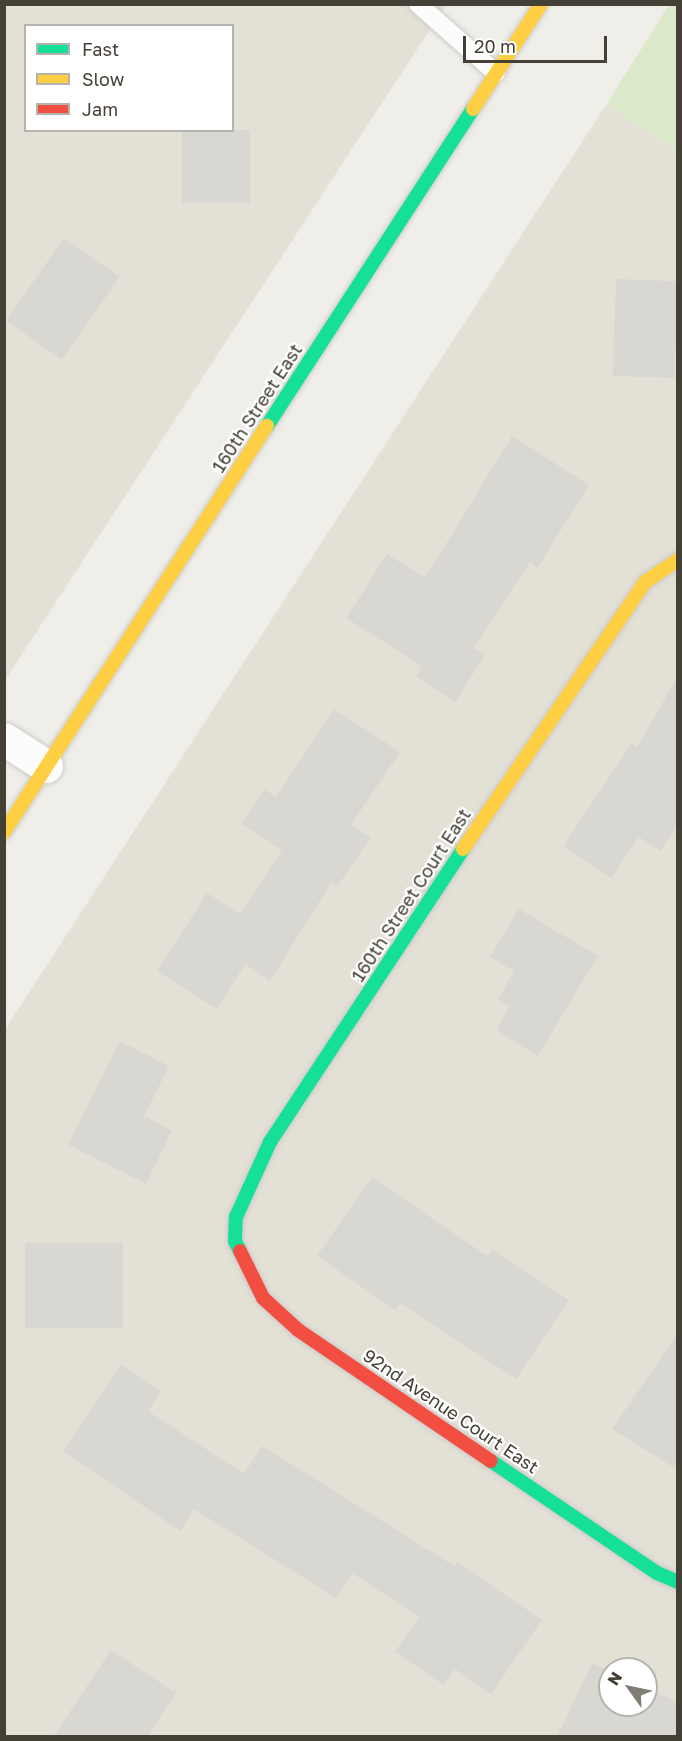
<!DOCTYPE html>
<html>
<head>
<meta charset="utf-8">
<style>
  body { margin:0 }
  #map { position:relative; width:682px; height:1741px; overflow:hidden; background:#efeee9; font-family:"Golos Text",sans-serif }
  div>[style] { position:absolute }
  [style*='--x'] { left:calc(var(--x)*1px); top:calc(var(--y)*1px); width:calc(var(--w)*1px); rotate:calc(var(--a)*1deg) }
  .residential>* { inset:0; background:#e3e0d6 }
  .green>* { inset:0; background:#dbe9ca }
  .building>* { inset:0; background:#d9d7d1; transform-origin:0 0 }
  .roads { filter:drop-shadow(0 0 2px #cdcbc7) drop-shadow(0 0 2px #cdcbc7) }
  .lane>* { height:18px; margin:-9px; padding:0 9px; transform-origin:9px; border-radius:9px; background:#fdfcfc }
  .street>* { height:33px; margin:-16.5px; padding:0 16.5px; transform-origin:16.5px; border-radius:16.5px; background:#fdfcfc }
  .fast>* { height:14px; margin:-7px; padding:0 7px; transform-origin:7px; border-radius:7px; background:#16e098 }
  .slow>* { height:14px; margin:-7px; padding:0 7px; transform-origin:7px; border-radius:7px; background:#ffcf43 }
  .jam>* { height:14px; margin:-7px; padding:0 7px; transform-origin:7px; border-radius:7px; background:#f24e42 }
  span { translate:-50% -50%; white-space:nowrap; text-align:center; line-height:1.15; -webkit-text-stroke:4.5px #fff; paint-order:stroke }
  .street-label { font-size:18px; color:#454035 }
  .frame { position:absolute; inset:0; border:6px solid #454035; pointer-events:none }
  .legend { position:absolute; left:24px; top:24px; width:210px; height:108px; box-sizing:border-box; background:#fff; border:2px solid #b5b3ae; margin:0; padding:8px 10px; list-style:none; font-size:18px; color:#454035 }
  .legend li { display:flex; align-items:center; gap:12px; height:30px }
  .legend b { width:30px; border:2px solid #b5b3ae }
  .north { position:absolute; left:598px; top:1657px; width:60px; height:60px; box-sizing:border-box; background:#fff; border:2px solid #b5b3ae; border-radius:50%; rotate:303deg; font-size:16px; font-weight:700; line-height:24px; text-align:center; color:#454035 }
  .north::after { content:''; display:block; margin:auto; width:21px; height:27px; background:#807d74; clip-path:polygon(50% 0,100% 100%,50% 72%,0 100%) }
  .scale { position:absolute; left:463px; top:36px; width:144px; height:27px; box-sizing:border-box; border:3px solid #454035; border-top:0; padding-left:8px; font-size:18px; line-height:21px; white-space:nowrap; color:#454035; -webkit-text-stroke:4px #fff; paint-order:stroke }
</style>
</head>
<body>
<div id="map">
  <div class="residential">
    <i style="clip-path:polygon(evenodd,5px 5px,446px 5px,5px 680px,5px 5px,26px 26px,232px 26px,232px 130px,26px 130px,26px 26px)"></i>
    <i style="clip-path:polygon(evenodd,606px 105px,677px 150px,677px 1736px,5px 1736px,4px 1031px,606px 105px,610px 1669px,646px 1669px,646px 1705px,610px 1705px,610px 1669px)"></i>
  </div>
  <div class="green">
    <i style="clip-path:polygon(669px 5px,677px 5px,677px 150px,606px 105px)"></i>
  </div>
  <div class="building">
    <i style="left:182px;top:130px;width:68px;height:73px"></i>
    <i style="left:64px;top:238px;width:68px;height:101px;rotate:35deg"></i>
    <i style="left:616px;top:279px;width:62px;height:97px;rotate:2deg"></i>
    <i style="clip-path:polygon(512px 436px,589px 485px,538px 567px,530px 562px,474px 648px,485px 655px,455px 702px,416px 676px,422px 666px,346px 618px,387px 554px,425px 578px)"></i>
    <i style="clip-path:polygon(678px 676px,678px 825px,660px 851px,639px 837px,611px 878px,563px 846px,632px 743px,637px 747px)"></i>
    <i style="clip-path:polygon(334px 709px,400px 752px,351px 825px,371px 837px,337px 887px,331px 883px,270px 981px,245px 964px,217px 1009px,157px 971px,207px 893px,240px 914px,282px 850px,242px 824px,264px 789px,276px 797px)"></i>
    <i style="clip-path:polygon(519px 909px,598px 956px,538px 1056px,496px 1030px,510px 1006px,498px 999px,514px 971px,490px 957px)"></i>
    <i style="clip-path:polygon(120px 1041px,169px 1066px,144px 1116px,172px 1131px,146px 1184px,68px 1145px)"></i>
    <i style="clip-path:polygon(372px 1177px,487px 1256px,492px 1249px,569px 1300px,516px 1379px,400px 1303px,395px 1310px,317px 1256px)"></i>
    <i style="left:25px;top:1243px;width:98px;height:85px"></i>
    <i style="clip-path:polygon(678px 1333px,678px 1470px,612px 1429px)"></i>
    <i style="clip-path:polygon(121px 1364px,161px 1391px,148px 1411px,244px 1474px,262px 1446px,454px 1566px,457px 1562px,542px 1620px,491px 1694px,455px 1669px,444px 1685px,395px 1652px,419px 1617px,352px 1573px,336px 1598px,194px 1509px,180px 1531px,63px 1451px)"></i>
    <i style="clip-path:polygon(111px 1650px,176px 1693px,147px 1737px,53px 1737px)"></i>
    <i style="clip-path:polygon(592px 1663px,610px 1671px,610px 1705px,646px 1705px,646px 1688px,678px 1702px,678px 1737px,557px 1737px)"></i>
  </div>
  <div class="roads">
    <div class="lane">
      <i style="--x:418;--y:4;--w:104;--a:41.5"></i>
    </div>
    <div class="street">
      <i style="--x:4;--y:739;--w:50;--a:32.7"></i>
    </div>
    <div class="fast">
      <i style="--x:267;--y:426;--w:378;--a:-57"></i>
      <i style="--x:240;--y:1251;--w:11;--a:-117"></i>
      <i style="--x:235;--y:1241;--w:24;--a:-88"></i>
      <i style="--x:236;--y:1217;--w:82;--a:-65.6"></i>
      <i style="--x:270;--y:1142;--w:351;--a:-56.6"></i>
      <i style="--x:491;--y:1461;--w:200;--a:34"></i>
      <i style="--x:657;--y:1573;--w:23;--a:23"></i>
    </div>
    <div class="slow">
      <i style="--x:473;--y:109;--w:125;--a:-57.1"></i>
      <i style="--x:4;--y:832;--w:484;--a:-57.1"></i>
      <i style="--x:463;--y:849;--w:323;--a:-55.7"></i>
      <i style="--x:645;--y:582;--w:40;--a:-34"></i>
    </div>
    <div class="jam">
      <i style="--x:240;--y:1251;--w:52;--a:63.9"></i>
      <i style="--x:263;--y:1298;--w:47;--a:42.4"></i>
      <i style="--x:298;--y:1330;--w:233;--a:34.2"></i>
    </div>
  </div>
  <div class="street-label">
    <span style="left:257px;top:408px;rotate:-57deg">160th Street East</span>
    <span style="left:411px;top:895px;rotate:-57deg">160th Street Court East</span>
    <span style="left:451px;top:1411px;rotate:34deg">92nd Avenue Court East</span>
  </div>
  <div class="frame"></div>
  <ul class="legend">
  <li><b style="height:8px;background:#16e098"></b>Fast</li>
  <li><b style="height:8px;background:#ffcf43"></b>Slow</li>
  <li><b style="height:8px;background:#f24e42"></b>Jam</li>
  </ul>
  <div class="north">N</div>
  <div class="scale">20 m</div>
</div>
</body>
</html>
